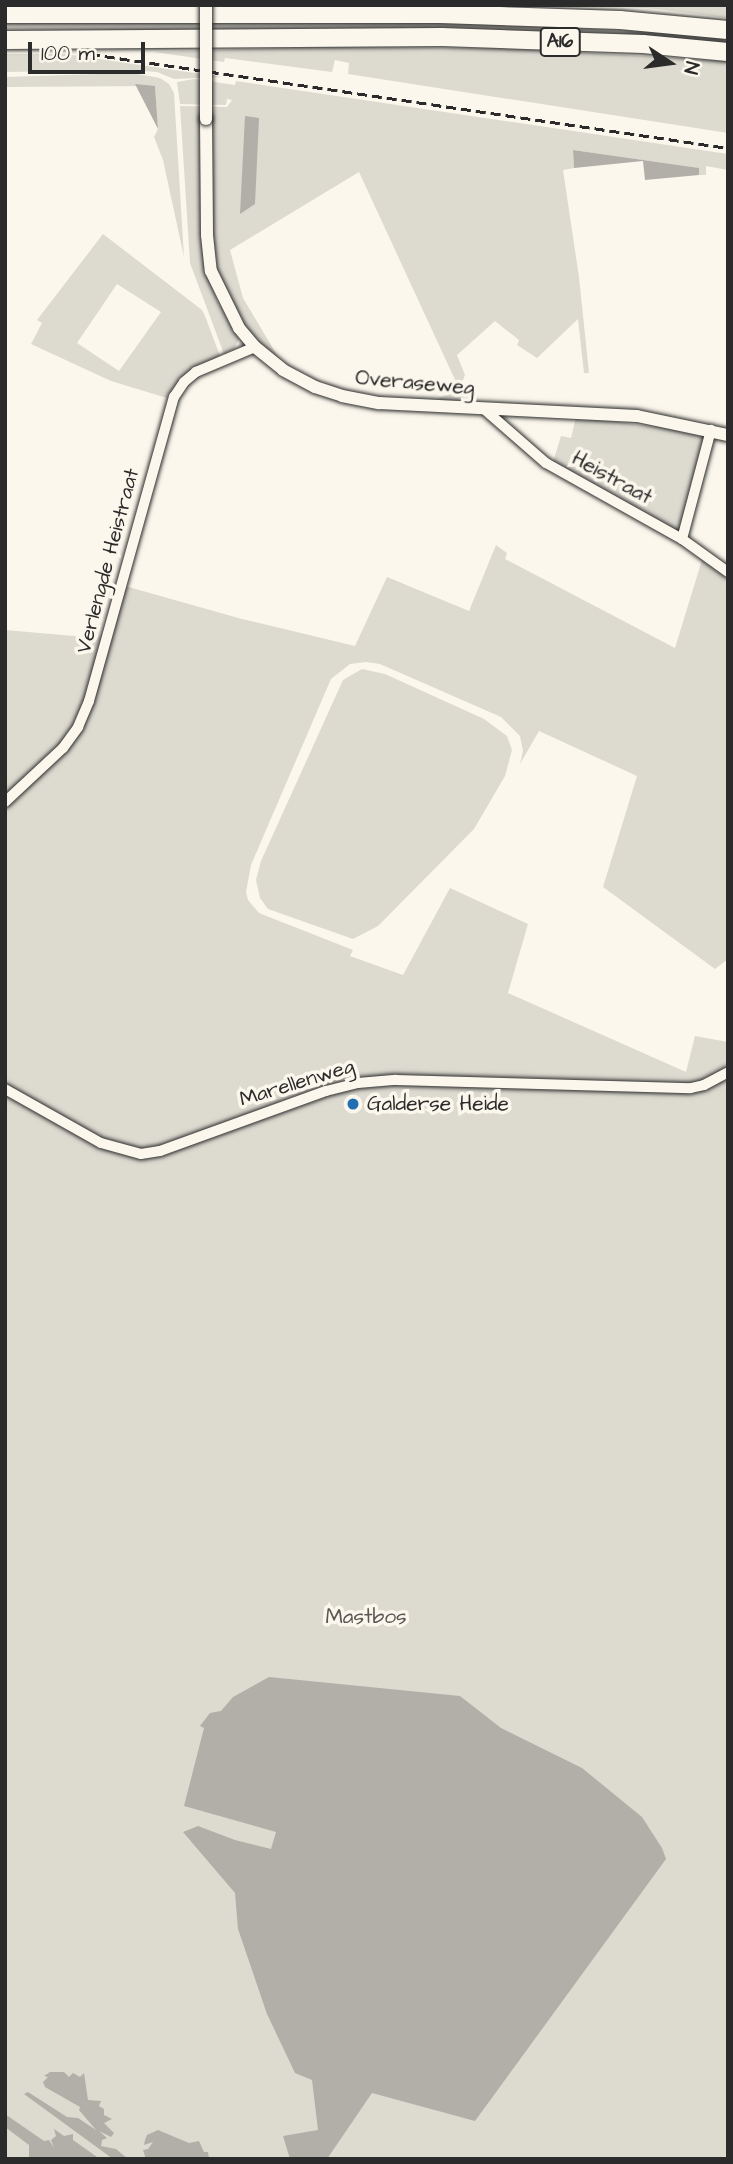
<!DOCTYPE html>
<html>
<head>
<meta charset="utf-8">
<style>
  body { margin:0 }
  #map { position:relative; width:733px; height:2164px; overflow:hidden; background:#fbf7ec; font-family:"Architects Daughter",sans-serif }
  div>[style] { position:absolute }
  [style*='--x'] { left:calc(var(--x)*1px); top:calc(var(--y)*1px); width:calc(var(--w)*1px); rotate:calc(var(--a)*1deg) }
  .green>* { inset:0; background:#dddad0 }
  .water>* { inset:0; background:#b1afa7 }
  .roads { filter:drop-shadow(0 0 2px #2b2b2b) drop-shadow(0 0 2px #2b2b2b) }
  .minor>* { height:10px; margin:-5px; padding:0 5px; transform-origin:5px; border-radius:5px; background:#fbf7ec }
  .tertiary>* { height:12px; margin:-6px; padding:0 6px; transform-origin:6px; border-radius:6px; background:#fbf7ec }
  .motorway>* { height:18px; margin:-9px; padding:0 9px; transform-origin:9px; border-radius:9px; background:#fbf7ec }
  .rail>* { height:2.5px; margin-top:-1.25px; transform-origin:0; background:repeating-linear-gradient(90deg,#2b2b2b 0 10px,transparent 0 15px) }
  .bridges { filter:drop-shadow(0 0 2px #2b2b2b) drop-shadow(0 0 2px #2b2b2b) }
  .tertiary-bridge>* { height:12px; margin:-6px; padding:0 6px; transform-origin:6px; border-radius:6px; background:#fbf7ec }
  .dots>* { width:19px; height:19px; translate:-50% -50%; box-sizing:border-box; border:4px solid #fbf7ec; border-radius:50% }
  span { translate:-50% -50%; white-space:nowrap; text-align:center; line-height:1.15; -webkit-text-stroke:7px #fbf7ec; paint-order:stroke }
  .shield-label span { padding:2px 5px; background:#fbf7ec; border:2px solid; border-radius:5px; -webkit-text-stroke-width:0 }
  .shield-label { font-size:19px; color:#2b2b2b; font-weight:700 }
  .street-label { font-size:21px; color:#2b2b2b }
  .poi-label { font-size:21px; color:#2b2b2b }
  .left { translate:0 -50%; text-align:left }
  .park-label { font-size:21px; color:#585754 }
  .frame { position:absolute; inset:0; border:7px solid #2b2b2b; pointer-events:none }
  .north { position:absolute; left:635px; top:28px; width:70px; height:70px; -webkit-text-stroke:5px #fbf7ec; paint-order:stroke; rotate:103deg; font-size:19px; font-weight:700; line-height:28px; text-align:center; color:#2b2b2b }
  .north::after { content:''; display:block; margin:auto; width:24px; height:32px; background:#2b2b2b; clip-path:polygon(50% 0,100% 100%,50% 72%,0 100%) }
  .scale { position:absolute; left:28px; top:42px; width:117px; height:32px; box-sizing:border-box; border:4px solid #2b2b2b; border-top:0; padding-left:9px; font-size:21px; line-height:24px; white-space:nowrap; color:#2b2b2b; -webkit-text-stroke:5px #fbf7ec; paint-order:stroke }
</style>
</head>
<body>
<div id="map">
  <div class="green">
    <i style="clip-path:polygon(596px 5px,728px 5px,728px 18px,656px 9px)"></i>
    <i style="clip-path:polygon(426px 21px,728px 37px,728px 47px,210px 31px,5px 29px,5px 22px)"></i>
    <i style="clip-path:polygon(315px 47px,505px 48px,728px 61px,728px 133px,348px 74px,349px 63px,335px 60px,332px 72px,225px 58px,224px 62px,154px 52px)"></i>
    <i style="clip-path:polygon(5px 54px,65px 54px,222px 77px,174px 79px,157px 72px,131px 70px,5px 72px)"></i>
    <i style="clip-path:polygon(131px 73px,160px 78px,169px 84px,174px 93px,184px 257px,163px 160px,154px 137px,158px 129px,155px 86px,5px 87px,5px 77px)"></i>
    <i style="clip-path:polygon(194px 79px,235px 85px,236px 81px,728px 154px,728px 170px,706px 166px,706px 175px,699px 175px,698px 168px,573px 150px,574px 168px,563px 170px,579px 277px,589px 373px,584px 373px,578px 319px,537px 358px,517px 345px,519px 340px,495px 321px,457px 355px,465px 375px,461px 385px,463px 394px,456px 402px,445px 402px,438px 398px,453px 393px,457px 384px,359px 172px,230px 250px,243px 298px,281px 362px,246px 333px,218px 271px,211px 231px,211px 116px,200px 116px,203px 258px,217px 300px,239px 338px,234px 349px,224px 354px,190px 263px,180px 106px,227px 107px,232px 100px,227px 99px,226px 105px,180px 104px,177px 82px)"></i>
    <i style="clip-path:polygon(evenodd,103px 234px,202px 310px,205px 316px,220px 356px,182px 377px,167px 398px,111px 381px,31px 344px,42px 323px,37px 320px,103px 234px,117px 284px,161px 312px,119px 371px,77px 343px,117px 284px)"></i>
    <i style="clip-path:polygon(576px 417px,666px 428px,704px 437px,679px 532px,553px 462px,561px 436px,571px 438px)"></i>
    <i style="clip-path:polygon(496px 545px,507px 553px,505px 559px,675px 648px,702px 560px,728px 578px,728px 959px,715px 969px,603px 887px,637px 776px,539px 731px,520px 764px,523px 751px,520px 736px,501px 717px,380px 664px,366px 662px,350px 664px,331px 679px,251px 865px,246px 892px,248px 900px,259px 913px,353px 950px,350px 956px,403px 975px,450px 888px,528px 924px,508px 993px,686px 1072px,695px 1036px,728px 1042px,728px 2159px,5px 2159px,5px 630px,97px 638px,111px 627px,125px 586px,242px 619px,355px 646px,387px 577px,469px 611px)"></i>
    <i style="clip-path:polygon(362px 669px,385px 674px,484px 719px,507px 736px,512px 750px,505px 776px,474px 829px,378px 926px,353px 939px,268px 909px,260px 898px,256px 880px,261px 861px,343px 680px)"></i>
  </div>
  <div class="water">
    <i style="clip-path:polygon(135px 84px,155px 86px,158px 129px)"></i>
    <i style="clip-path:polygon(245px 116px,259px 118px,255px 204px,240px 214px)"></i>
    <i style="clip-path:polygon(573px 150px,699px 168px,699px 175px,645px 180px,643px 161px,574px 168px)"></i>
    <i style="clip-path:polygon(269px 1677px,460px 1696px,501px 1728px,582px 1768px,642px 1817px,662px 1848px,666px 1859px,475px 2121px,372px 2093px,327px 2159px,290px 2159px,283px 2136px,318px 2130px,312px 2080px,295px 2073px,267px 2014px,238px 1929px,235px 1893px,183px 1832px,198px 1826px,235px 1840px,271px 1849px,276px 1832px,184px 1806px,204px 1728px,200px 1726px,210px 1713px,221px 1711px,233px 1697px)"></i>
    <i style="clip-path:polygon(50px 2072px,64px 2072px,69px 2077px,73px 2073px,80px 2077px,84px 2073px,88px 2100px,101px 2101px,99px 2106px,104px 2109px,104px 2115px,112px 2119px,104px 2123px,114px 2133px,111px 2137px,99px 2131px,107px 2138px,102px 2140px,101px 2146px,116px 2149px,128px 2159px,113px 2159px,24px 2094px,28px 2092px,67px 2117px,78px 2118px,96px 2130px,79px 2110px,80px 2107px,45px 2087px,43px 2082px,48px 2077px,44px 2076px)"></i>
    <i style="clip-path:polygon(5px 2114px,44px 2141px,49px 2140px,54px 2148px,51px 2140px,56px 2136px,54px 2129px,64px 2136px,73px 2134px,73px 2140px,100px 2159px,29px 2159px,29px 2145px,5px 2127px)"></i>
    <i style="clip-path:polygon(158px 2130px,189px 2143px,199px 2141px,204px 2152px,208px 2152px,209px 2159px,146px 2159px,143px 2150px,148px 2149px,153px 2142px,144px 2145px,145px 2140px,147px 2135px)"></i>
  </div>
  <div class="roads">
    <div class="minor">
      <i style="--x:484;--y:409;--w:82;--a:41.1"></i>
      <i style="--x:546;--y:463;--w:156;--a:29.2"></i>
      <i style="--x:682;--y:539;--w:57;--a:35.7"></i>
      <i style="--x:682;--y:539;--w:113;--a:-75.1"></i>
      <i style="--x:5;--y:802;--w:79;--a:-43"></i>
      <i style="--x:63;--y:748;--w:26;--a:-54"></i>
      <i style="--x:78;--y:727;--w:28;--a:-67"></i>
      <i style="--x:89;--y:701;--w:316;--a:-74.4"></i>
      <i style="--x:174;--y:397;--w:18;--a:-56"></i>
      <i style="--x:184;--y:382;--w:16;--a:-40"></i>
      <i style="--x:196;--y:372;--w:64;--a:-23"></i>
      <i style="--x:5;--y:1089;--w:110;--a:29.4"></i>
      <i style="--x:101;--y:1143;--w:41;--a:15.4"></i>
      <i style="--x:141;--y:1154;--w:19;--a:-9"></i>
      <i style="--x:160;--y:1151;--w:177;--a:-19.9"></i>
      <i style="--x:326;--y:1091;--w:33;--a:-14"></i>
      <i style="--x:358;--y:1083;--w:38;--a:-5"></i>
      <i style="--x:396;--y:1080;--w:295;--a:1.6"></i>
      <i style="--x:691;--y:1088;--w:13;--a:-13"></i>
      <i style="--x:704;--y:1085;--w:27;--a:-28"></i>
    </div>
    <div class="tertiary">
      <i style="--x:206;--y:119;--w:116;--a:89.5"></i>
      <i style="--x:207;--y:235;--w:36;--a:84"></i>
      <i style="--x:211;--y:271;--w:64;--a:63.8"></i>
      <i style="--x:239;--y:328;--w:25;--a:50"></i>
      <i style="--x:255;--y:347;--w:36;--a:39"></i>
      <i style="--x:283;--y:370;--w:36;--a:28"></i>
      <i style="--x:315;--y:387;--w:28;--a:18"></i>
      <i style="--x:342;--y:396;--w:38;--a:11"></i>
      <i style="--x:379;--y:403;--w:258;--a:2.9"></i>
      <i style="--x:637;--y:416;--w:93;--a:11.8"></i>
    </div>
    <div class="motorway">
      <i style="--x:5;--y:14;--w:435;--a:0"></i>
      <i style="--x:440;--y:14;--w:180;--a:1.9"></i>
      <i style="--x:620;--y:20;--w:108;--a:5.3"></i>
      <i style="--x:5;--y:40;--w:437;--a:-0.4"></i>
      <i style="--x:442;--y:37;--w:201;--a:2"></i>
      <i style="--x:643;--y:44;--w:85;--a:5.4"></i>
    </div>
  </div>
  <div class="rail">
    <i style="--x:90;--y:54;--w:645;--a:8.38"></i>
  </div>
  <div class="bridges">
    <div class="tertiary-bridge">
      <i style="--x:206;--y:119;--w:114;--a:-90"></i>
    </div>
  </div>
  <div class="dots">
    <i style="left:353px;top:1104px;background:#1f6fb2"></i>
  </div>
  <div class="shield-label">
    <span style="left:560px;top:42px">A16</span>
  </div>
  <div class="street-label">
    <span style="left:415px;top:383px;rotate:5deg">Overaseweg</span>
    <span style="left:612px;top:478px;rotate:29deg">Heistraat</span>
    <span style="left:108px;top:561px;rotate:-75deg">Verlengde Heistraat</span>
    <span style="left:297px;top:1083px;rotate:-17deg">Marellenweg</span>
  </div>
  <div class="poi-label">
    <span class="left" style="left:367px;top:1104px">Galderse Heide</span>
  </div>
  <div class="park-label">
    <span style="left:366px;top:1617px">Mastbos</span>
  </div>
  <div class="frame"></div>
  <div class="north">N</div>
  <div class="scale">100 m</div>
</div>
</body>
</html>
